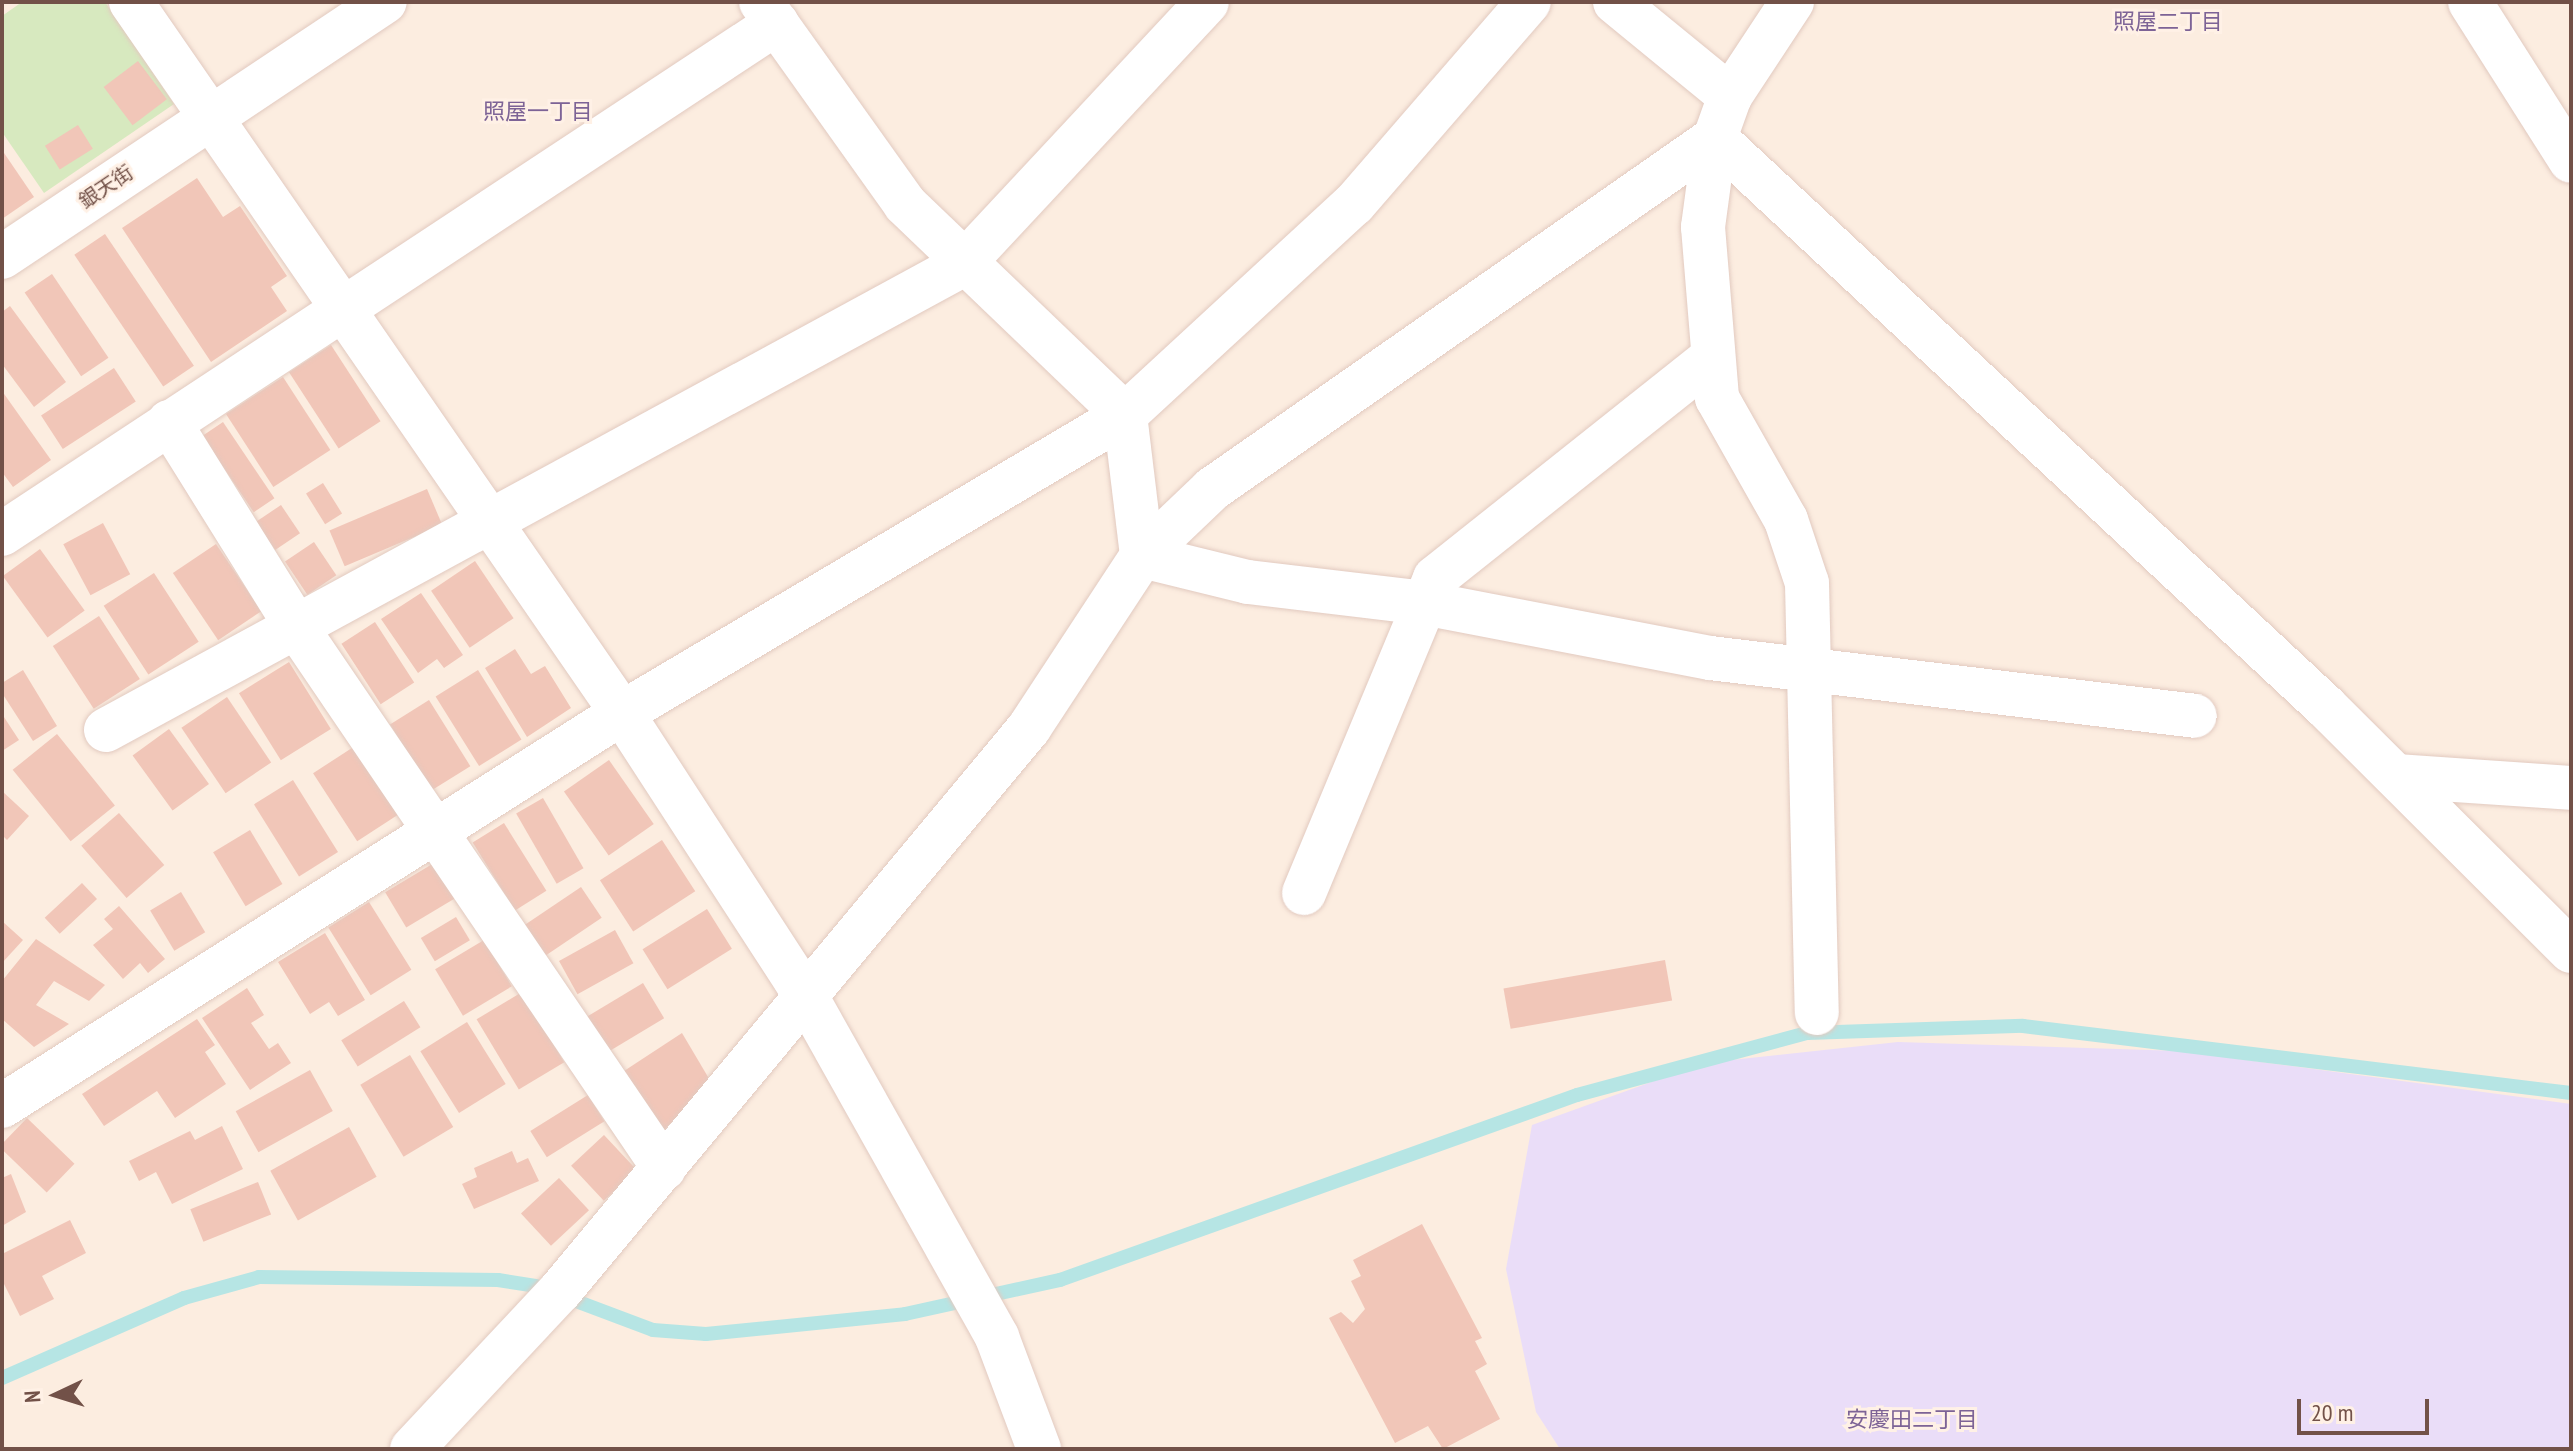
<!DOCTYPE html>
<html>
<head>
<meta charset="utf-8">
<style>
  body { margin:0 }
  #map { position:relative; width:2573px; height:1451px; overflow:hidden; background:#fcede0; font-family:"PT Sans Narrow","Noto Sans JP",sans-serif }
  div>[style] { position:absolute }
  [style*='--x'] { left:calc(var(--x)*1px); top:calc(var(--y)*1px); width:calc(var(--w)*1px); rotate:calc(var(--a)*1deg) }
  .education>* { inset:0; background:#eaddf8 }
  .green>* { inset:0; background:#d7e9bf }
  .stream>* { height:14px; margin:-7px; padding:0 7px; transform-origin:7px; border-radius:7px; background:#b6e5e4 }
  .building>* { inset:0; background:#f1c6b8; transform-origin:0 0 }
  .roads { filter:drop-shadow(0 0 2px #e2cac0) drop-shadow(0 0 2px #e2cac0) }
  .minor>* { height:44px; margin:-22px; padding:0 22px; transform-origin:22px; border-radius:22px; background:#fff }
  span { translate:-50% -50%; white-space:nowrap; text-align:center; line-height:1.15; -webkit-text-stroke:6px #fff1e6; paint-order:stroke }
  .street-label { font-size:20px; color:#725148 }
  .neighbourhood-label { font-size:22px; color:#7d6396 }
  .frame { position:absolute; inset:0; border:4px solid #725148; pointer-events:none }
  .north { position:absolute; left:16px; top:1355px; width:80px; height:80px; -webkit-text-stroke:6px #fff1e6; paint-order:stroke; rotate:266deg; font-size:22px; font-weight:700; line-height:32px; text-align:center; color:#725148 }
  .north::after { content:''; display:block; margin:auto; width:28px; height:36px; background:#725148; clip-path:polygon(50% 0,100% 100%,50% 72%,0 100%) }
  .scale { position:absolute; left:2297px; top:1399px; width:132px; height:36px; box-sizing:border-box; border:4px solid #725148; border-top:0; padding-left:10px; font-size:24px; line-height:28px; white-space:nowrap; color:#725148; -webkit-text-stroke:6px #fff1e6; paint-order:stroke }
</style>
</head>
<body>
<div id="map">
  <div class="education">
    <i style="clip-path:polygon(1898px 1042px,2180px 1051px,2571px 1104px,2571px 1449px,1560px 1449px,1536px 1412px,1506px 1269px,1532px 1125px,1704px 1063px)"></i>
  </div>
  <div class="green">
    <i style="clip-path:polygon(22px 2px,105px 2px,174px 104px,44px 193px,2px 132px,2px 16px)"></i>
  </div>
  <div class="stream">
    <i style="--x:2;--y:1378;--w:199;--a:-23.7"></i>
    <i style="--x:184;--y:1298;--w:78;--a:-15.6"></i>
    <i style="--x:259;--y:1277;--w:239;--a:0.7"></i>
    <i style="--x:498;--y:1280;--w:38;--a:9"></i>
    <i style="--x:536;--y:1286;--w:125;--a:20.6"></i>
    <i style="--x:653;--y:1330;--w:53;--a:4.3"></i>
    <i style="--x:706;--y:1334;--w:200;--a:-5.7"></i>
    <i style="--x:905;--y:1314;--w:159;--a:-12.4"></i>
    <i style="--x:1060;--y:1280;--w:549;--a:-19.69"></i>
    <i style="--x:1577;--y:1095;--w:238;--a:-15.1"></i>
    <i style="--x:1807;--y:1033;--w:216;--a:-1.9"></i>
    <i style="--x:2023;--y:1026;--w:552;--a:6.97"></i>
  </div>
  <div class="building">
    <i style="left:138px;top:61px;width:48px;height:43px;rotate:53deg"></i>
    <i style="left:78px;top:125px;width:28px;height:39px;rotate:58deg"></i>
    <i style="clip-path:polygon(2px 150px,34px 197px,2px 219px)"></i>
    <i style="clip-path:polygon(197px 178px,223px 217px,240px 206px,287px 276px,271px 287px,287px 311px,211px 362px,122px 228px)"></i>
    <i style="left:105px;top:234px;width:159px;height:37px;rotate:56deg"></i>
    <i style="left:52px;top:274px;width:101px;height:33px;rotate:56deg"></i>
    <i style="clip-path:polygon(10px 306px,66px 382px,34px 407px,2px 364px,2px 312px)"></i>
    <i style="left:331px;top:345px;width:91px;height:50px;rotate:57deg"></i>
    <i style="left:114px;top:368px;width:40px;height:87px;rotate:57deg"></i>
    <i style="left:283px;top:377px;width:87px;height:68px;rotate:57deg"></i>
    <i style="clip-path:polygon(2px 391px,51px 460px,13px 487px,2px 472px)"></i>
    <i style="left:223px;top:422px;width:92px;height:25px;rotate:56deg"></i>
    <i style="left:323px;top:483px;width:36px;height:20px;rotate:58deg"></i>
    <i style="left:427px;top:489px;width:39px;height:106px;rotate:67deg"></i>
    <i style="left:281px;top:505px;width:34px;height:30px;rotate:56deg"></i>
    <i style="left:103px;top:523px;width:58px;height:45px;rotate:62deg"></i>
    <i style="left:314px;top:542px;width:40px;height:35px;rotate:56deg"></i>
    <i style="left:216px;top:544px;width:81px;height:52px;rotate:56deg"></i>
    <i style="left:40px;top:549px;width:76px;height:46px;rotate:54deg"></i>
    <i style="left:475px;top:561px;width:69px;height:53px;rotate:56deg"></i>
    <i style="left:154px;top:573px;width:82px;height:60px;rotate:57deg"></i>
    <i style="clip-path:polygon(421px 593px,463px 655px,444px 668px,437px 659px,418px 673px,381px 619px)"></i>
    <i style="left:99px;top:616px;width:75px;height:55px;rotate:57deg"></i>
    <i style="left:375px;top:622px;width:72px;height:40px;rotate:57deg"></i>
    <i style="clip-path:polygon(515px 649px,531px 674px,545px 666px,571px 708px,527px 737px,485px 668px)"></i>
    <i style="left:289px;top:662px;width:79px;height:59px;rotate:58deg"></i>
    <i style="clip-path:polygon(23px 670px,57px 726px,33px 741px,2px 693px,2px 683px)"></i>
    <i style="left:478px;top:670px;width:82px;height:50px;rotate:58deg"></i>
    <i style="left:227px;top:697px;width:79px;height:55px;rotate:56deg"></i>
    <i style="left:429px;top:700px;width:78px;height:46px;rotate:58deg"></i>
    <i style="clip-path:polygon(2px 714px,19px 740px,2px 751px)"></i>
    <i style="left:169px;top:729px;width:68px;height:45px;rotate:54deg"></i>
    <i style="left:57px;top:734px;width:92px;height:57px;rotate:51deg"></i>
    <i style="left:355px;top:746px;width:81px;height:50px;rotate:57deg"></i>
    <i style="left:609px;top:760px;width:78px;height:55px;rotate:55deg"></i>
    <i style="left:293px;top:780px;width:85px;height:46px;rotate:58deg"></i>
    <i style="clip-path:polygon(2px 791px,29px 816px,7px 840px,2px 835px)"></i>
    <i style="left:543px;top:798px;width:81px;height:31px;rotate:60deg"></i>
    <i style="left:119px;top:813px;width:69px;height:50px;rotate:49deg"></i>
    <i style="left:504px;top:823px;width:80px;height:37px;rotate:58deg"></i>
    <i style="left:250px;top:830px;width:63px;height:43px;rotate:59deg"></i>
    <i style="left:662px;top:840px;width:61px;height:74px;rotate:57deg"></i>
    <i style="left:434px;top:863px;width:41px;height:57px;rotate:59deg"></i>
    <i style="left:82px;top:883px;width:22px;height:51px;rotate:47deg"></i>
    <i style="left:581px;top:887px;width:37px;height:72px;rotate:56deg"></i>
    <i style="left:181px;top:892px;width:47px;height:36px;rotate:59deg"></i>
    <i style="left:369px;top:902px;width:80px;height:48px;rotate:58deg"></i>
    <i style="clip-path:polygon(119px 906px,165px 959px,148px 973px,140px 963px,123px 979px,93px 945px,113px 929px,104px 919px)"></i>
    <i style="left:707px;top:909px;width:47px;height:76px;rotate:58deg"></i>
    <i style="left:456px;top:917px;width:27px;height:41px;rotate:59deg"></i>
    <i style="clip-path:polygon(2px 921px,23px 940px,2px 963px)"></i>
    <i style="left:615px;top:930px;width:38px;height:64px;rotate:61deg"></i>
    <i style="clip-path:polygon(325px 933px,365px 1000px,338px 1016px,329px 1002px,310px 1014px,278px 962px)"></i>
    <i style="clip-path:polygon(36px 939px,105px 985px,89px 1001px,54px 981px,36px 1005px,69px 1024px,34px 1047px,2px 1019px,2px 981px)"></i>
    <i style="left:484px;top:940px;width:54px;height:57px;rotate:59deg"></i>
    <i style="left:1665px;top:960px;width:41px;height:164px;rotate:80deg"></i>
    <i style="left:643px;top:983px;width:41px;height:66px;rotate:59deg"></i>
    <i style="clip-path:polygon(247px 988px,264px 1015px,251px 1023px,269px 1049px,278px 1043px,291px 1063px,250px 1090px,202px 1018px)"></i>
    <i style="left:522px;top:992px;width:82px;height:53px;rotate:59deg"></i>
    <i style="left:404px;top:1001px;width:31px;height:74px;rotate:58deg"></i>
    <i style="clip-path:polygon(197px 1019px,215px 1045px,205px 1052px,226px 1084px,175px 1118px,157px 1091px,104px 1126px,82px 1094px)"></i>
    <i style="left:467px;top:1022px;width:73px;height:55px;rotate:58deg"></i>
    <i style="clip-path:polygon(682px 1033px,711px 1082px,663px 1131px,624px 1071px)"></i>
    <i style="left:410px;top:1055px;width:84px;height:58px;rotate:59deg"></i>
    <i style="left:310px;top:1070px;width:47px;height:85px;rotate:61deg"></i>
    <i style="left:588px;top:1095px;width:31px;height:68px;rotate:58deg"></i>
    <i style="left:27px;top:1118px;width:66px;height:40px;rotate:44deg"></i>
    <i style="clip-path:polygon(222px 1126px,243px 1169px,172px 1204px,156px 1172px,139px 1181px,129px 1161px,190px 1131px,195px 1140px)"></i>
    <i style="left:349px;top:1127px;width:57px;height:90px;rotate:61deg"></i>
    <i style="left:604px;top:1135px;width:48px;height:45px;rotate:47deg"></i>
    <i style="clip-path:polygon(512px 1151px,517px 1163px,528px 1158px,539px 1181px,474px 1209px,462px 1184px,477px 1177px,474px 1168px)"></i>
    <i style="clip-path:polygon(11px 1174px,26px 1212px,2px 1226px,2px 1178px)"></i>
    <i style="left:559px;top:1178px;width:44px;height:52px;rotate:47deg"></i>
    <i style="left:258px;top:1182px;width:35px;height:73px;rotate:68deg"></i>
    <i style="clip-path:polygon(70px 1220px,86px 1253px,42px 1276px,54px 1299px,20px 1316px,2px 1280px,2px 1254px)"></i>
    <i style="clip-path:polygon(1422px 1224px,1482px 1338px,1475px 1341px,1487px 1364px,1475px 1371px,1500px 1419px,1443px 1449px,1428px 1426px,1395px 1443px,1329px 1318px,1341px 1312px,1353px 1323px,1365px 1309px,1351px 1281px,1361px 1276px,1353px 1260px)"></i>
  </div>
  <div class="roads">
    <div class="minor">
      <i style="--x:131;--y:2;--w:864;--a:55.37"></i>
      <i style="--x:622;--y:713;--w:340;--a:57"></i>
      <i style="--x:807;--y:998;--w:389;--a:60.7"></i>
      <i style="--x:997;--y:1337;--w:120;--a:69.4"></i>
      <i style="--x:761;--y:2;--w:248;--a:54.5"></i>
      <i style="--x:905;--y:204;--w:305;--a:43.8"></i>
      <i style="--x:1125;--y:415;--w:142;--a:83.1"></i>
      <i style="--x:1615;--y:2;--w:149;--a:39.3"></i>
      <i style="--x:1792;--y:2;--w:113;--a:123.4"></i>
      <i style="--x:1730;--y:96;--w:45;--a:109.7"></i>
      <i style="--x:1715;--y:138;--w:90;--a:97.7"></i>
      <i style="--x:1703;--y:227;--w:172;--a:85.3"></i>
      <i style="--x:1717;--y:398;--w:140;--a:60.5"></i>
      <i style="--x:1786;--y:520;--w:66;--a:71.6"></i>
      <i style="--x:1807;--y:583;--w:430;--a:88.7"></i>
      <i style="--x:2470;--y:2;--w:188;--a:57.6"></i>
      <i style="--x:1715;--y:138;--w:834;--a:42.96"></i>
      <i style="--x:2325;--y:706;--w:347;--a:44.9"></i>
      <i style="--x:2;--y:257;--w:460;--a:-33.7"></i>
      <i style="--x:169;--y:422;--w:243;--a:58.1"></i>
      <i style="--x:297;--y:628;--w:653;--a:55.8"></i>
      <i style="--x:2;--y:534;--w:928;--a:-33.4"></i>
      <i style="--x:1142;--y:556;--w:109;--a:13.8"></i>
      <i style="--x:1248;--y:582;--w:177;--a:6.8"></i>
      <i style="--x:1424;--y:603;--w:291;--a:10.9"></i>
      <i style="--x:1710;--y:658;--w:488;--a:6.8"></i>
      <i style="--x:106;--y:730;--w:974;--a:-28.51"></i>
      <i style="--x:962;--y:265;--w:359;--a:-47"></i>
      <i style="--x:2396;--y:776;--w:175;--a:3.9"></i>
      <i style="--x:1304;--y:893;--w:341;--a:-67.4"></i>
      <i style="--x:1435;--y:578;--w:350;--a:-38.5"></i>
      <i style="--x:2;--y:1106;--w:734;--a:-32.37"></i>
      <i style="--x:622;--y:713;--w:585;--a:-30.64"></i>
      <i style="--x:1125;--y:415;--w:311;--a:-42.7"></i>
      <i style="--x:1354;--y:204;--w:267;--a:-49.1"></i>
      <i style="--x:412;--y:1449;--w:216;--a:-46.9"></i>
      <i style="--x:560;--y:1291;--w:733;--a:-50.2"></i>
      <i style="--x:1029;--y:728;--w:206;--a:-56.7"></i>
      <i style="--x:1142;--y:556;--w:97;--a:-43.7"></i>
      <i style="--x:1212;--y:489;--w:613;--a:-34.91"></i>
    </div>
  </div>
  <div class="street-label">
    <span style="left:106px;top:187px;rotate:-34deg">銀天街</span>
  </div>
  <div class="neighbourhood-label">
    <span style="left:2168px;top:22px">照屋二丁目</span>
    <span style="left:538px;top:112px">照屋一丁目</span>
    <span style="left:1912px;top:1420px">安慶田二丁目</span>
  </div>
  <div class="frame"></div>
  <div class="north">N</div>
  <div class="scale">20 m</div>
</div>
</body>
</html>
